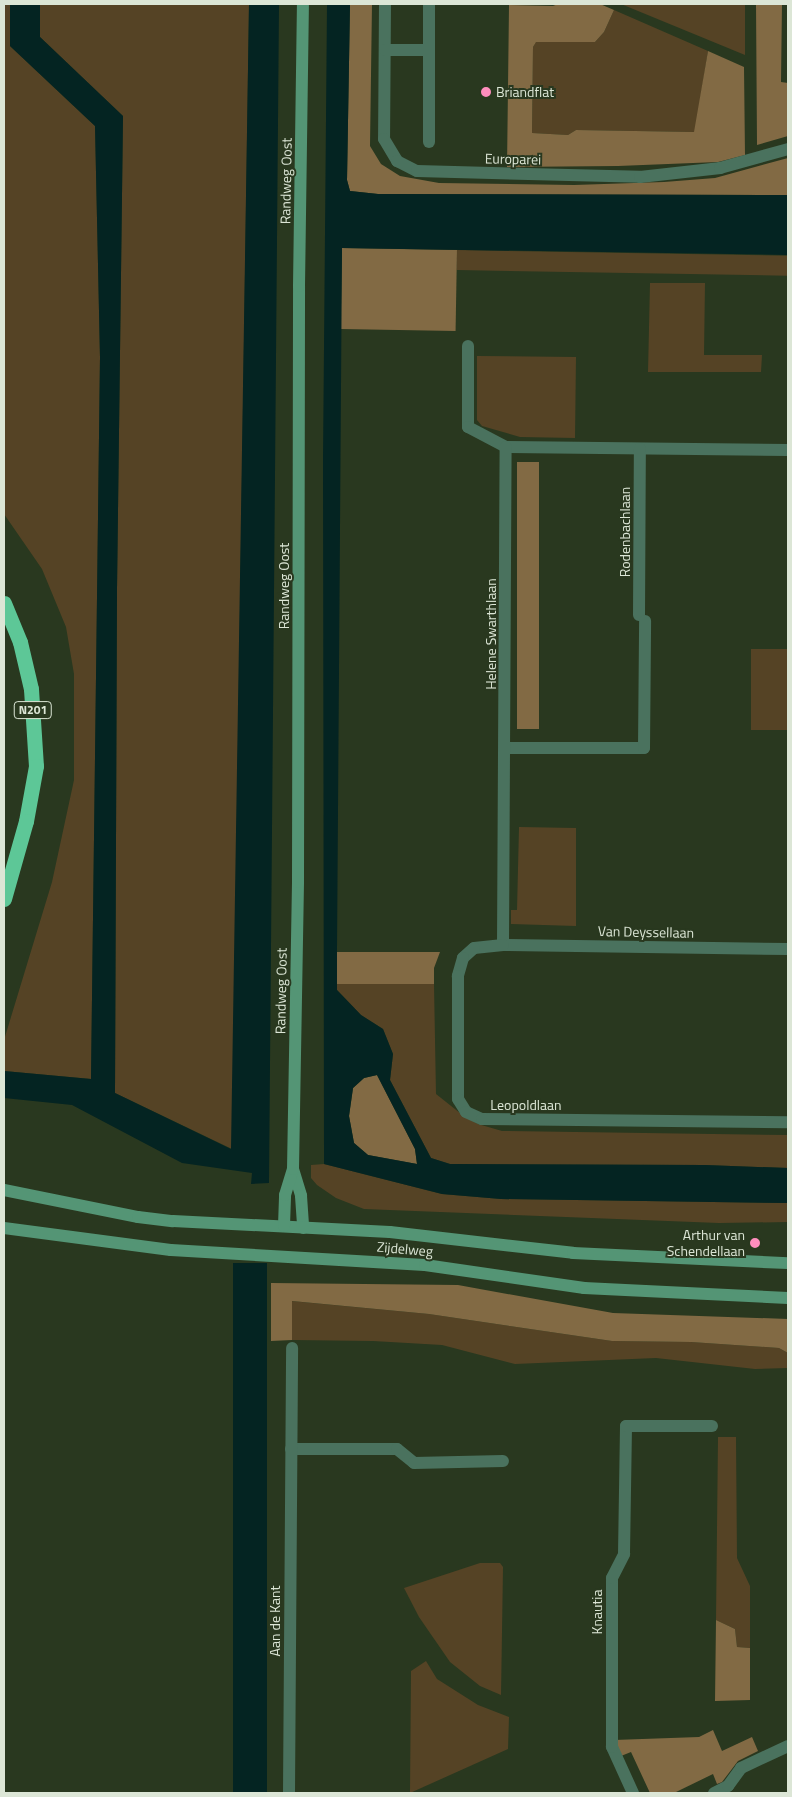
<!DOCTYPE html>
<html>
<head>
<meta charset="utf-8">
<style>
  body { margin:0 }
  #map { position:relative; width:792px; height:1797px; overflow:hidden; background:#29381f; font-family:"Titillium Web",sans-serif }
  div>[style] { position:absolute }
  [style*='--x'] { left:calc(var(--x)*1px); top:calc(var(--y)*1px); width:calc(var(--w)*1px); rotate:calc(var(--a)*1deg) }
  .green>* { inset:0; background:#554325; transform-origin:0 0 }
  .forest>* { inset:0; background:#826a44; transform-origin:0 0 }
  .water>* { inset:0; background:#042422; transform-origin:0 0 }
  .street>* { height:12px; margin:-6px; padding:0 6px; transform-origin:6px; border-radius:6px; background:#4a725e }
  .secondary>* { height:12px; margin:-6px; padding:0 6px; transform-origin:6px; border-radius:6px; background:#549575 }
  .highway>* { height:15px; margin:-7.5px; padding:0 7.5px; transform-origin:7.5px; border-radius:7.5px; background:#5dc797 }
  .dots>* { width:14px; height:14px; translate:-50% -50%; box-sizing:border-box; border:2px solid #29381f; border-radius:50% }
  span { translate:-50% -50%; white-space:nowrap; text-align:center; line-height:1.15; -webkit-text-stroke:4px #29381f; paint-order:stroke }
  .shield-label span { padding:1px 4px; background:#29381f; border:1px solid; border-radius:4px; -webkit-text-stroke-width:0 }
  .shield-label { font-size:12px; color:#dce6d6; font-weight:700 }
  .poi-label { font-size:14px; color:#dce6d6 }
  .left { translate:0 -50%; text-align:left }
  .right { translate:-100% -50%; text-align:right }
  .street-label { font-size:14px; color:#dce6d6 }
  .frame { position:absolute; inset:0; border:5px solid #dce6d6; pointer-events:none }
</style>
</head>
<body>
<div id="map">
  <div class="green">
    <i style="clip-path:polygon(4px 4px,10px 4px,10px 46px,95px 126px,100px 357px,91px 1079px,4px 1071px,4px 1040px,52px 882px,74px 780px,74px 674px,66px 627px,42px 569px,4px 514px)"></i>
    <i style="clip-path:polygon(40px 4px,249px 4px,232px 1149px,115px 1093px,117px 590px,123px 116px,40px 37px)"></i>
    <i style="clip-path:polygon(621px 4px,745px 4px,745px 55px)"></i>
    <i style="clip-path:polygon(614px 10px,708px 51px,695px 132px,576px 130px,568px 135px,532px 133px,533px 47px,536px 41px,595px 42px,604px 32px)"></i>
    <i style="left:457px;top:250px;width:331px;height:20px;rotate:1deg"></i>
    <i style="clip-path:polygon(650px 283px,705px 283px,704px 355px,762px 355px,761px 372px,648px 372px)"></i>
    <i style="clip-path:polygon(477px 356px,576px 357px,575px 438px,520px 437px,482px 426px,477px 420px)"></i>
    <i style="left:751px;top:649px;width:37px;height:81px"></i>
    <i style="clip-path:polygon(519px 827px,576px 828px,576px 926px,511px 924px,511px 910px,517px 910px)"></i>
    <i style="clip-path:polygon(337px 984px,434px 984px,436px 1094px,465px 1117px,478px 1124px,502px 1131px,788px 1135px,788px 1168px,705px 1165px,450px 1164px,431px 1158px,390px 1080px,393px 1054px,383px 1029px,361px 1015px,337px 990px)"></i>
    <i style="clip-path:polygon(324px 1164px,442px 1194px,501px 1199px,788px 1203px,788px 1222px,719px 1223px,364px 1209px,336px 1198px,317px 1185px,311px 1178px,311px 1165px)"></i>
    <i style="clip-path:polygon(291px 1301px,429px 1314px,612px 1341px,691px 1342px,779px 1348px,788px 1353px,788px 1368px,755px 1369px,656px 1358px,515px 1364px,442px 1345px,373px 1341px,292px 1340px)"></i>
    <i style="clip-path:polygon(718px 1437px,736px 1437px,737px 1558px,750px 1586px,750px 1648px,737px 1647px,735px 1629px,716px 1620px)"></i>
    <i style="clip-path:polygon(480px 1563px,500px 1563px,503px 1567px,501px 1695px,480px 1686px,450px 1662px,419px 1617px,404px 1588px)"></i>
    <i style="clip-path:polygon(426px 1661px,437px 1679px,478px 1705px,509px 1717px,508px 1749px,410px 1793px,411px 1671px)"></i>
  </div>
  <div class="forest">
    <i style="clip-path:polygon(350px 4px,372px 4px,370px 146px,381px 164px,400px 176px,439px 183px,574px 185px,664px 182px,715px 178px,788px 158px,788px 195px,378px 194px,350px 191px,347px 180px)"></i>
    <i style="clip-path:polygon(558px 4px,600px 4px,614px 10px,604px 32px,595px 42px,536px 42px,533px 47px,532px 133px,568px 135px,576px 130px,694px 132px,708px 51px,744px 67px,745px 155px,718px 162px,618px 166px,507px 167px,509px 5px,553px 6px)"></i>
    <i style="clip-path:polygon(756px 4px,782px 4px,781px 82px,788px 83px,788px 136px,757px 145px)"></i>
    <i style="left:342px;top:248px;width:115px;height:81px;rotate:1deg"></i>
    <i style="left:517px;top:462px;width:22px;height:267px"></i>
    <i style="clip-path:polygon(337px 952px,440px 952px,434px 968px,434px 984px,337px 984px)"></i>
    <i style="clip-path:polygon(377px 1075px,415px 1149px,417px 1164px,368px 1155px,354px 1143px,349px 1116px,353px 1088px,364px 1078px)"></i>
    <i style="clip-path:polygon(271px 1283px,458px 1285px,613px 1313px,788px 1319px,788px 1353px,779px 1348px,691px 1342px,612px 1341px,429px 1314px,292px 1301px,292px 1340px,271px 1341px)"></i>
    <i style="clip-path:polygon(716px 1620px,735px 1629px,737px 1647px,750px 1648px,750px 1700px,715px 1701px)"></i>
    <i style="clip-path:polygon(713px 1730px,722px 1751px,752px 1737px,758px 1751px,738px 1761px,722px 1782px,717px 1784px,713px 1774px,674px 1793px,650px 1793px,631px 1752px,621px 1756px,614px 1740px,699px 1737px)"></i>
  </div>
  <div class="water">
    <i style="clip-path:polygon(10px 4px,40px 4px,40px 37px,123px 116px,117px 590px,115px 1093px,231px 1149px,249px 4px,279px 4px,269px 1183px,251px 1184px,252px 1173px,182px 1163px,72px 1105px,4px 1098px,4px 1071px,91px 1079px,100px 357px,95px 126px,10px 46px)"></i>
    <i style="clip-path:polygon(evenodd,327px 4px,350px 4px,347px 180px,350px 191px,378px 194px,788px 195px,788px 255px,342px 248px,337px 952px,337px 990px,361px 1015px,383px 1029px,393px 1054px,390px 1080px,431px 1158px,450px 1164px,705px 1165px,788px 1168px,788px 1203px,501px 1199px,442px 1194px,324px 1164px,323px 460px,327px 4px,377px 1075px,415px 1149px,417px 1164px,368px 1155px,354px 1143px,349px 1116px,353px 1088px,364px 1078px,377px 1075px)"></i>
    <i style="left:233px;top:1263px;width:34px;height:530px"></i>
  </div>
  <div class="street">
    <i style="--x:385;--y:4;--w:135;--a:90.4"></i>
    <i style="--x:384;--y:139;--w:26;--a:59"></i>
    <i style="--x:397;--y:161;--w:22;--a:27"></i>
    <i style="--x:417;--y:171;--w:223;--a:1.5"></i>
    <i style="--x:640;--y:177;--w:81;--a:-6.4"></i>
    <i style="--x:720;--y:168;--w:71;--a:-15.6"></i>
    <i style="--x:385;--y:50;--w:44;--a:0"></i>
    <i style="--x:429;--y:142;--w:138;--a:-90"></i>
    <i style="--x:468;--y:346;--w:81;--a:90"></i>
    <i style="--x:468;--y:427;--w:43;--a:27.8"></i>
    <i style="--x:506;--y:447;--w:282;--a:0.6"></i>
    <i style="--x:639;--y:615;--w:166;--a:-89.7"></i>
    <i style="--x:506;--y:748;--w:138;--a:0"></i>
    <i style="--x:644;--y:748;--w:127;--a:-89.5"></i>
    <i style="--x:503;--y:945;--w:498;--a:-89.7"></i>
    <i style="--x:788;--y:949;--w:285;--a:-179.2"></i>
    <i style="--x:503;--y:945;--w:29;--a:174"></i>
    <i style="--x:474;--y:948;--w:15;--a:138"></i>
    <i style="--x:463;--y:958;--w:19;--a:106"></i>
    <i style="--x:458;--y:976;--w:123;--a:90"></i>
    <i style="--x:458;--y:1099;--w:15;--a:58"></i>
    <i style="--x:466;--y:1112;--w:17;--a:24"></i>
    <i style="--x:482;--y:1119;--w:306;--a:0.6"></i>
    <i style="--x:291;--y:1449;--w:106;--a:0"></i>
    <i style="--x:397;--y:1449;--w:22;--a:39"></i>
    <i style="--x:414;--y:1463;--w:89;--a:-1.3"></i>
    <i style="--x:289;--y:1793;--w:445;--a:-89.6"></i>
    <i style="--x:633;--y:1793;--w:51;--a:-114.5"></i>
    <i style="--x:612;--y:1747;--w:169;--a:-90"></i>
    <i style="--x:612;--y:1578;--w:27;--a:-63"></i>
    <i style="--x:624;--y:1554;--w:128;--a:-89.1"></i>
    <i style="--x:626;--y:1426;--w:86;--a:0"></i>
    <i style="--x:714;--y:1793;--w:16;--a:-27"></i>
    <i style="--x:728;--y:1786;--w:22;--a:-54"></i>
    <i style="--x:741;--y:1768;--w:52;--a:-25.1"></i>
  </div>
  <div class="secondary">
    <i style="--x:293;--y:1169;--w:28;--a:73"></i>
    <i style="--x:301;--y:1196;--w:32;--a:86"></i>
    <i style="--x:4;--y:1190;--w:137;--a:11.4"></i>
    <i style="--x:138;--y:1217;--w:35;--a:7"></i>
    <i style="--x:173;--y:1221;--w:217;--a:2.9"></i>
    <i style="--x:390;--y:1232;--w:184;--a:6.5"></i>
    <i style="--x:573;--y:1253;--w:215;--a:2.7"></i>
    <i style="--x:284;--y:1226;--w:31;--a:-88"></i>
    <i style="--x:285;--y:1195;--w:27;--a:-73"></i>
    <i style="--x:293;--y:1169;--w:287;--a:-89"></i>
    <i style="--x:298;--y:882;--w:596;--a:-89.9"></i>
    <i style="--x:299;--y:286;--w:282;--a:-89.2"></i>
    <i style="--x:4;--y:1228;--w:168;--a:7.5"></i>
    <i style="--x:171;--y:1250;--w:254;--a:3.4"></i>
    <i style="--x:425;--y:1265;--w:161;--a:8.2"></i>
    <i style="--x:584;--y:1288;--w:204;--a:2.8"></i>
  </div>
  <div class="highway">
    <i style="--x:4;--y:603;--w:42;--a:67.7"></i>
    <i style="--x:20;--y:642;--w:48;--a:76.8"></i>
    <i style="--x:31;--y:689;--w:77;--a:86.3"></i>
    <i style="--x:36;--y:766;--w:56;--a:100.3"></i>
    <i style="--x:26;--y:821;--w:81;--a:105.8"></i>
  </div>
  <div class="dots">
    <i style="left:486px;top:92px;background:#fe8ebd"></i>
    <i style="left:755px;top:1243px;background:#fe8ebd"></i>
  </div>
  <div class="shield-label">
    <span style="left:33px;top:710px">N201</span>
  </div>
  <div class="poi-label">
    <span class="left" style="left:496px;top:92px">Briandflat</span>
    <span class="right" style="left:745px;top:1243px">Arthur van<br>Schendellaan</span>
  </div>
  <div class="street-label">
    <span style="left:513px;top:159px;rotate:1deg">Europarei</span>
    <span style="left:286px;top:181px;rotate:-89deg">Randweg Oost</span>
    <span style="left:625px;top:532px;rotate:-90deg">Rodenbachlaan</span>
    <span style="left:284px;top:586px;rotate:-90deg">Randweg Oost</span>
    <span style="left:491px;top:634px;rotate:-90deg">Helene Swarthlaan</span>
    <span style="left:646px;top:932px;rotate:1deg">Van Deyssellaan</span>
    <span style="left:281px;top:991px;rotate:-89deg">Randweg Oost</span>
    <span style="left:526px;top:1105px">Leopoldlaan</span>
    <span style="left:405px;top:1249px;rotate:5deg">Zijdelweg</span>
    <span style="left:597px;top:1612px;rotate:-90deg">Knautia</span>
    <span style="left:275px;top:1621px;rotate:-90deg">Aan de Kant</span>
  </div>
  <div class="frame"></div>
</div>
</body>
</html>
